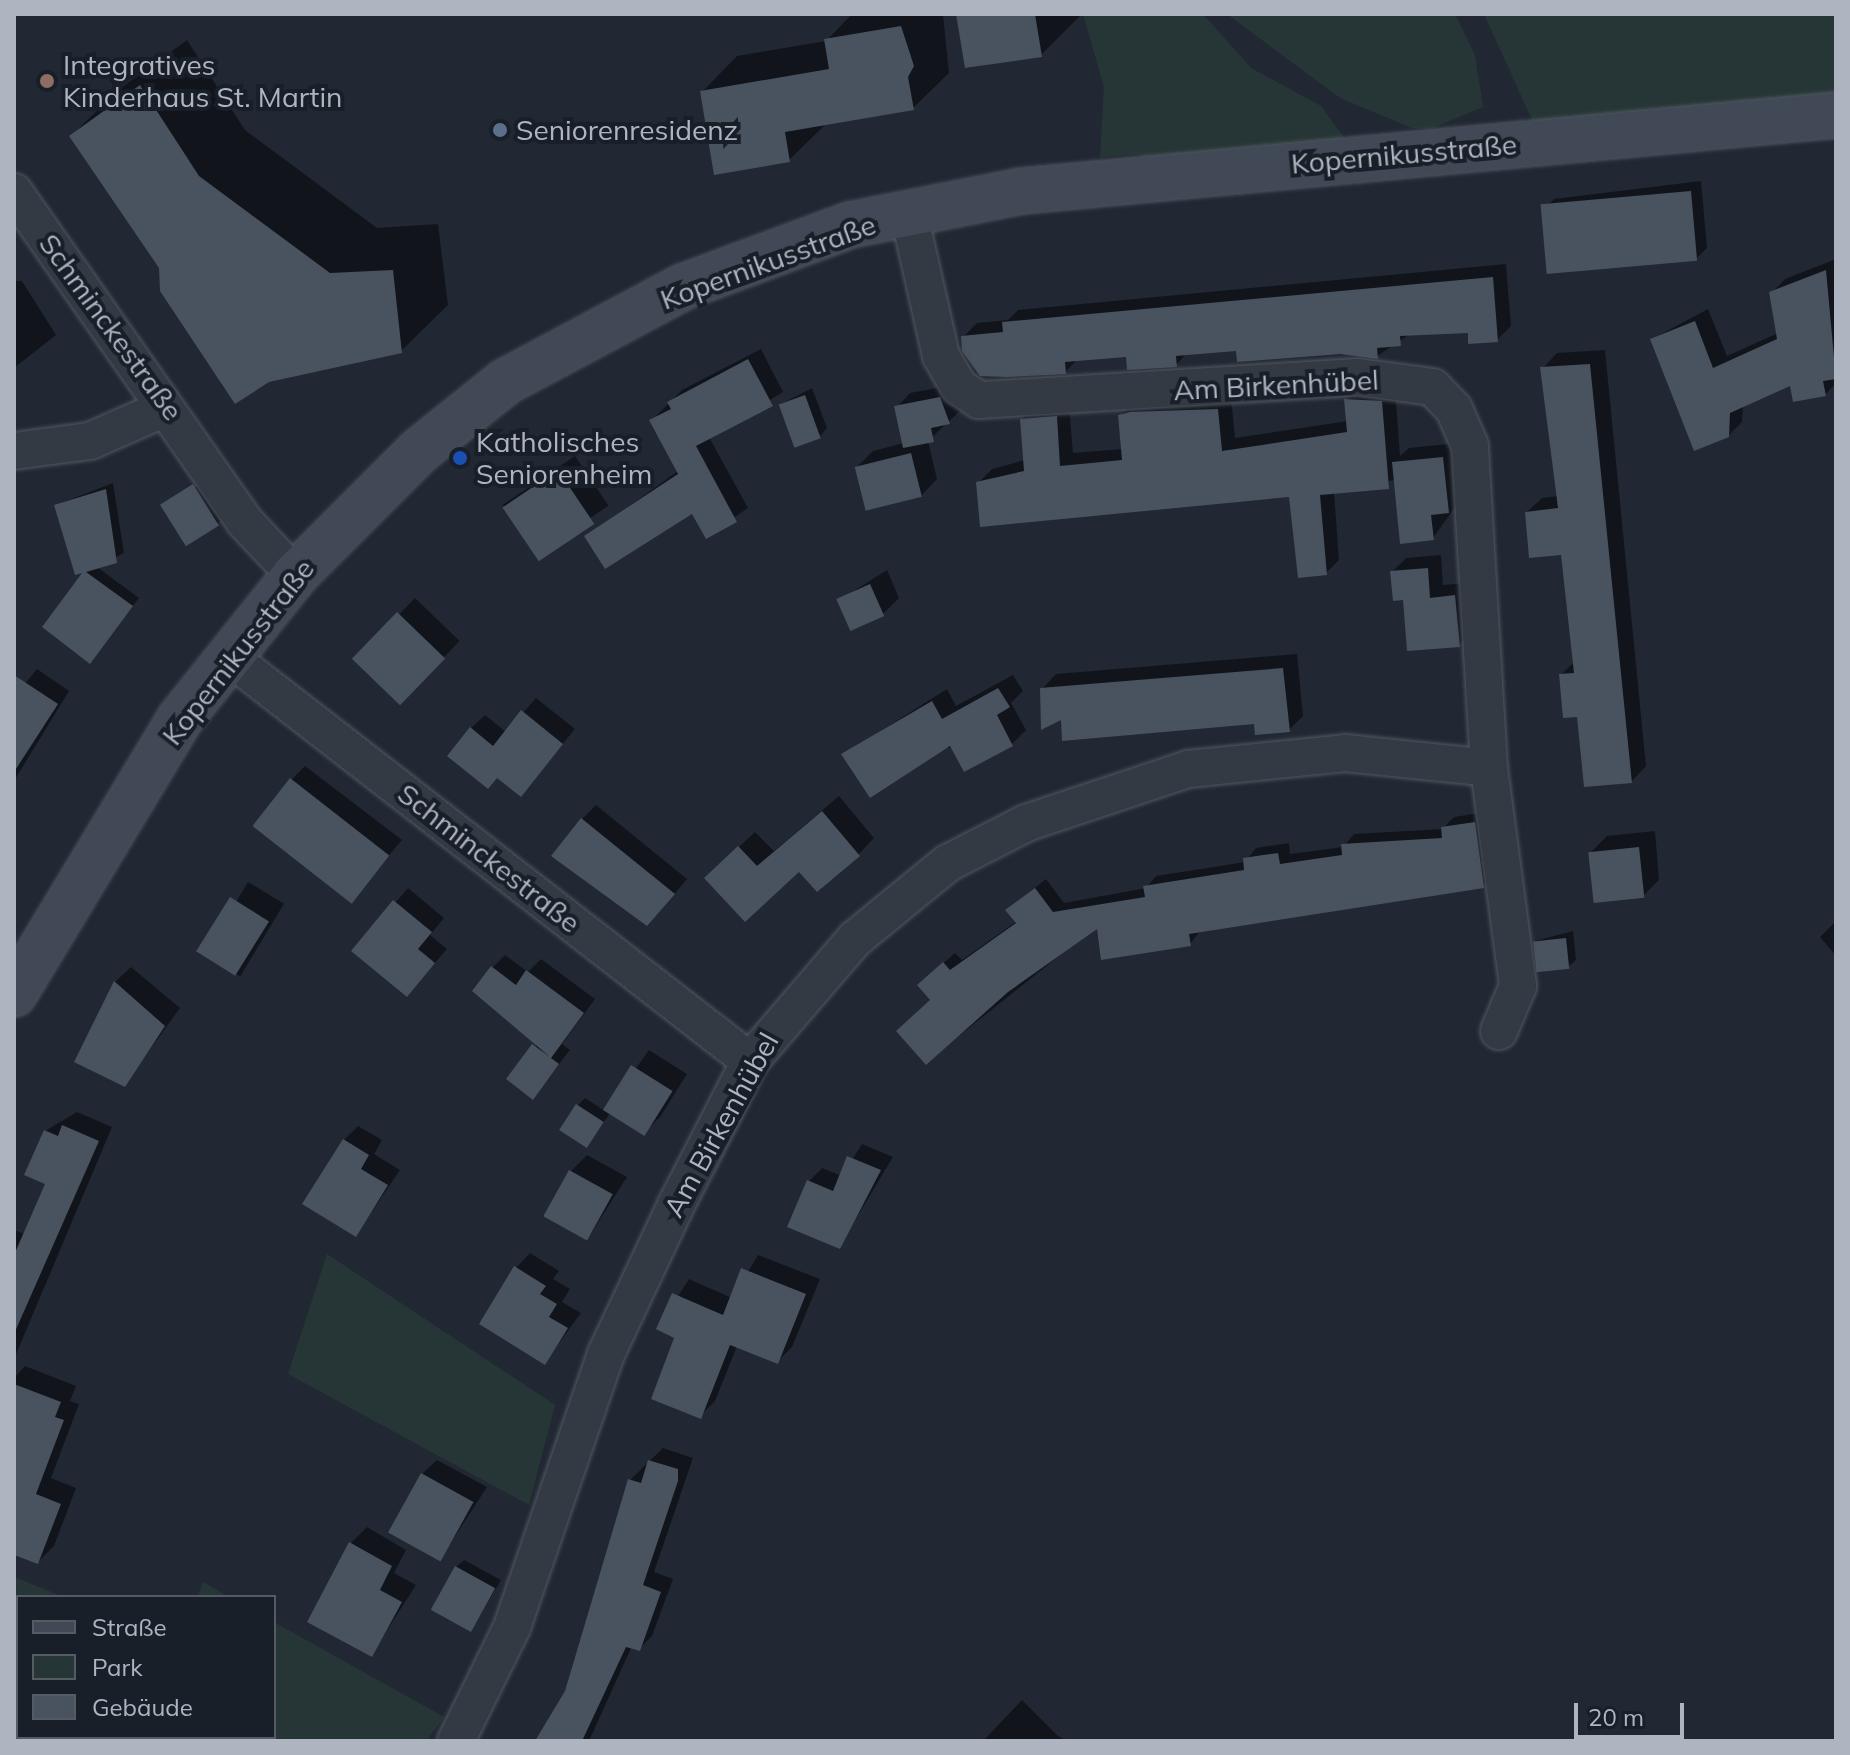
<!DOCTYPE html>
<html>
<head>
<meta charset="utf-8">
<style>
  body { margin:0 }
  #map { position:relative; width:1850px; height:1755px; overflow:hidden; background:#212833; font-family:Mulish,sans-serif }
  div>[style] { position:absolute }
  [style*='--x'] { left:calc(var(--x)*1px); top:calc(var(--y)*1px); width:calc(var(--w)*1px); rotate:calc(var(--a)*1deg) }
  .green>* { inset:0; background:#263636 }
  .shadow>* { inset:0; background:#0007; transform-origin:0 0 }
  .building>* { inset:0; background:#49525f; transform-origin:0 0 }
  .roads { filter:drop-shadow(0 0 2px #515862) drop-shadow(0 0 2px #515862) }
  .street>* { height:36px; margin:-18px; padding:0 18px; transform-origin:18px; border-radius:18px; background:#343a44 }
  .secondary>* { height:44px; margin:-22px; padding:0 22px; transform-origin:22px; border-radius:22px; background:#424956 }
  .dots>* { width:22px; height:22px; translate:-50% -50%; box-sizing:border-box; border:4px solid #191f28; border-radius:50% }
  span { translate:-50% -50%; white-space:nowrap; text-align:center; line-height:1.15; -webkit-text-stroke:8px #191f28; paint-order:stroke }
  .poi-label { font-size:28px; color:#aeb5c1 }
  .left { translate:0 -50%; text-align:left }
  .street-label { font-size:28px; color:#aeb5c1 }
  .frame { position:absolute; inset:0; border:16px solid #aeb5c1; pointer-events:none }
  .legend { position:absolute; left:16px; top:1595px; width:260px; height:144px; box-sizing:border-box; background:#191f28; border:2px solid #555b65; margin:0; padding:10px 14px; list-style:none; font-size:24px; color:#aeb5c1 }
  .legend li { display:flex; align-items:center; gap:16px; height:40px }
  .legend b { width:40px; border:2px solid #555b65 }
  .scale { position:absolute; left:1574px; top:1703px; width:110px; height:36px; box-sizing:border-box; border:4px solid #aeb5c1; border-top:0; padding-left:10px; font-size:24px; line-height:28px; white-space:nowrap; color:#aeb5c1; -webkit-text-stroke:6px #191f28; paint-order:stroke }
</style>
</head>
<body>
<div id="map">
  <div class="green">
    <i style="clip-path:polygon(1083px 14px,1203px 14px,1251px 68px,1321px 106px,1347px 142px,1152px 163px,1137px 154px,1100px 157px,1104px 87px)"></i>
    <i style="clip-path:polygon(1227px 14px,1455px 14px,1475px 55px,1483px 107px,1430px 129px,1412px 128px,1340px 98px)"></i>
    <i style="clip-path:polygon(1484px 14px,1836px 14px,1836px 100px,1534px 124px)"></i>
    <i style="clip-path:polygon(327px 1254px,555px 1405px,529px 1505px,288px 1374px)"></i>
    <i style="clip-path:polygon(14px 1577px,64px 1597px,18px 1597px,18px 1690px)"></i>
    <i style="clip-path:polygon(203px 1582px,229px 1597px,197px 1597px)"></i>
    <i style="clip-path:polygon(274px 1622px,444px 1717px,426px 1741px,260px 1741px,255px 1737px,274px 1737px)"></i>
  </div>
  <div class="shadow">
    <i style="clip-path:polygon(852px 14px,943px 14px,949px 73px,913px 108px,825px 125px,789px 160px,702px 92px,737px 56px,826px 41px)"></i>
    <i style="clip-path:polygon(958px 14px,1082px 14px,1041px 55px,967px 68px)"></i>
    <i style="clip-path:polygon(187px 40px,245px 130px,377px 228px,438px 224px,448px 305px,401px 351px,161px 268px,71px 136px,118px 90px)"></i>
    <i style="clip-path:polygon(1701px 181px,1707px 248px,1696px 259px,1543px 210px,1554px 199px)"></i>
    <i style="clip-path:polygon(1836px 259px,1836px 383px,1825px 395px,1792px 383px,1743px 405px,1742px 422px,1728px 436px,1652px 339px,1708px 309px,1727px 356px,1778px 333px,1771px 293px,1785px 279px)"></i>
    <i style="clip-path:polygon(1506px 264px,1511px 326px,1497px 340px,1470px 331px,1410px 334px,1377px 356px,1237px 349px,1187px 353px,1176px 365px,1128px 355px,1078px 359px,1065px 372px,964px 336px,977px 323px,1008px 320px,1018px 310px)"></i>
    <i style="clip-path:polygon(14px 281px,22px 281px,56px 335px,14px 368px)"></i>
    <i style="clip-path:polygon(761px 349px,783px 392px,709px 437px,748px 508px,707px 536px,693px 511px,586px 537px,678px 471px,652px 420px,682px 390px)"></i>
    <i style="clip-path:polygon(1605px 350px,1646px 766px,1632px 781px,1579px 715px,1561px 675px,1575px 661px,1563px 553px,1527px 512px,1542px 498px,1558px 496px,1543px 368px,1557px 353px)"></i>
    <i style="clip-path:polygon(953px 385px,962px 409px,928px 441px,937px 479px,921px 496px,857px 467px,873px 451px,904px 443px,897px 407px,910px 393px)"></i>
    <i style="clip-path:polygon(1359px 386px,1395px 388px,1400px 456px,1409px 448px,1458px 443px,1463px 496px,1433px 538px,1395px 480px,1334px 492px,1339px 560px,1326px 573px,1291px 494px,978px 483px,992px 469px,1025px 460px,1022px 419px,1036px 406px,1069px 404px,1073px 453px,1123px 449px,1120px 416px,1134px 402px,1231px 396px,1235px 438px,1348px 421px,1346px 400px)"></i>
    <i style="clip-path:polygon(812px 388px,827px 428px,820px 436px,781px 404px)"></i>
    <i style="left:575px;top:456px;width:60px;height:87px;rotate:56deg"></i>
    <i style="clip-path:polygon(204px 482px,225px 517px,217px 524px,163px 505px)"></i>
    <i style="clip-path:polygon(113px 483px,124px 553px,97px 567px,139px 598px,90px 661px,44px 627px,88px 569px,56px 505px)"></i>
    <i style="clip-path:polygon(1441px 555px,1443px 585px,1468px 583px,1472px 631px,1459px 645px,1405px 598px,1392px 572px,1406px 558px)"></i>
    <i style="clip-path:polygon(887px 570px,899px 598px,883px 614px,839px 600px)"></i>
    <i style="left:415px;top:598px;width:62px;height:86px;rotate:44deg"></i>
    <i style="clip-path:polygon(1297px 654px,1303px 716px,1289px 730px,1256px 722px,1063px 716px,1042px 689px,1056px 674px)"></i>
    <i style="clip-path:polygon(37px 669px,69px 691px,14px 781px,14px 697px)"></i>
    <i style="clip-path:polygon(1013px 675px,1023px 691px,1011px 703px,1026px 730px,1012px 744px,844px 754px,947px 689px,956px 706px)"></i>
    <i style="clip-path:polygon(536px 698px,575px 729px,521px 794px,471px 728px,485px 715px,506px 732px)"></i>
    <i style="clip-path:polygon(305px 766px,402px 840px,353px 898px,291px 780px)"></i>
    <i style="clip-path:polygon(839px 796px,874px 838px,858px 855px,800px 869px,745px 919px,723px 862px,755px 832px,774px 851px)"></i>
    <i style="clip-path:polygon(596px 805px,687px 879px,661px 910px,582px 819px)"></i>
    <i style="clip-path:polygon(1485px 812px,1494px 875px,1483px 886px,1201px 930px,1190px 944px,1098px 925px,926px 1062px,931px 974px,955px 953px,962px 960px,1017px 921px,1008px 910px,1046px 879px,1064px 903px,1146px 888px,1156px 876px,1245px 862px,1256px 848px,1289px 843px,1290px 854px,1343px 847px,1354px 834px,1442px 829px,1454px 817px)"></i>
    <i style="clip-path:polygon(1655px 831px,1659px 880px,1643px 896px,1591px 852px,1607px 836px)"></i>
    <i style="left:248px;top:882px;width:42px;height:85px;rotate:31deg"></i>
    <i style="clip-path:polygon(408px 888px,444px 918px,430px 935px,447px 949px,407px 995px,354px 951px)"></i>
    <i style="clip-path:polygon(1836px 921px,1836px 956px,1820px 937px)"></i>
    <i style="clip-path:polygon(1573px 931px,1576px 960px,1568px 967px,1535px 941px)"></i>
    <i style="clip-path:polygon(505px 955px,528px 972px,541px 959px,595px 999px,562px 1044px,570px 1050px,533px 1097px,536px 1043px,492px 968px)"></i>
    <i style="clip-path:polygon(131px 967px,180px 1008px,125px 1084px,115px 982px)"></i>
    <i style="clip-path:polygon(649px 1050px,687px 1074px,660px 1117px,644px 1133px,611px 1112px,587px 1145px,577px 1106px,585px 1098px,605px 1111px)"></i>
    <i style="clip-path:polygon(77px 1112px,112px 1127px,14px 1359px,14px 1230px,25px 1234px,47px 1183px,45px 1131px)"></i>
    <i style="clip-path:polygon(358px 1126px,382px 1140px,374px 1154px,400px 1170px,356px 1235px,344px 1140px)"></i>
    <i style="clip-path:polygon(862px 1144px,893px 1157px,839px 1247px,809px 1181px,822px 1168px,842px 1176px)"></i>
    <i style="clip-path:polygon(587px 1155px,627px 1177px,588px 1238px,571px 1171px)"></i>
    <i style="clip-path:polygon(530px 1253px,559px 1271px,553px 1279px,570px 1289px,562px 1302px,581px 1313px,545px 1362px,516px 1268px)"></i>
    <i style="clip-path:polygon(758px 1255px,820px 1279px,792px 1347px,777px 1362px,737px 1346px,715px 1401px,700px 1416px,677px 1337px,658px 1328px,689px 1279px,732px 1298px)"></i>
    <i style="clip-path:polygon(25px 1366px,76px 1386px,70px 1401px,79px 1404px,51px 1478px,76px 1488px,54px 1546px,38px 1562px,14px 1553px,14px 1378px)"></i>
    <i style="clip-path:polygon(663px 1448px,693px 1458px,654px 1572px,673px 1579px,652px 1636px,639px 1649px,632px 1646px,589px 1741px,536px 1741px,567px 1692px,630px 1480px)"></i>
    <i style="clip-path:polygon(437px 1460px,487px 1487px,441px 1558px,422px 1474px)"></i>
    <i style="clip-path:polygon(367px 1527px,406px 1550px,394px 1573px,416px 1585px,371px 1655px,350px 1544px)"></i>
    <i style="clip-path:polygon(464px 1560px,501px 1580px,472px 1629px,456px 1567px)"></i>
    <i style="clip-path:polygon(1022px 1700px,1058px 1736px,1068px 1741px,983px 1741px)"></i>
  </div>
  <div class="building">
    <i style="clip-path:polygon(956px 14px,1035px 14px,1042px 57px,965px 68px)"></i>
    <i style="clip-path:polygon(901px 26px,914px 66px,908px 77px,914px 110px,785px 132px,790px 162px,714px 175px,700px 91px,829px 69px,824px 39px)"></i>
    <i style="clip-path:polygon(140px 85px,199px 176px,330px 273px,393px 270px,402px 353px,269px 382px,235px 404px,160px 291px,159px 268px,69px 136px)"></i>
    <i style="left:1691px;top:191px;width:70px;height:151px;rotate:85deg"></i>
    <i style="clip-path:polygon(1826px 270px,1836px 379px,1823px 381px,1826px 396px,1793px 402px,1790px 386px,1730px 413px,1729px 437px,1694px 451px,1650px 339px,1695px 321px,1713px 368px,1777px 339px,1769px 292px)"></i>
    <i style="clip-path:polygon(1493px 277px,1498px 342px,1468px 344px,1468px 333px,1400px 336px,1401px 346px,1377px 348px,1378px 359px,1340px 354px,1237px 362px,1236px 351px,1176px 356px,1177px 367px,1127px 370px,1126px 357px,1065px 362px,1066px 374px,1007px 377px,980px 376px,962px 351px,961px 336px,1003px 332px,1002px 322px)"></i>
    <i style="clip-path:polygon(748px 359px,773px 406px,696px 446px,737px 522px,706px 539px,692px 514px,605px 569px,584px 536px,678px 474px,649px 420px,671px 409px,667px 402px)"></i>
    <i style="clip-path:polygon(1590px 364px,1632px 783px,1584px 787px,1577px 717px,1563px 718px,1559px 674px,1574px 673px,1561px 555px,1529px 558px,1525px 512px,1558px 508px,1540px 367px)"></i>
    <i style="left:805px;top:395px;width:46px;height:28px;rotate:70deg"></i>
    <i style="clip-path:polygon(940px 397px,950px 424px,931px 428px,934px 442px,903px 448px,894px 406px)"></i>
    <i style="clip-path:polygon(1344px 399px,1382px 401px,1389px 489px,1320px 495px,1327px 575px,1298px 578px,1289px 497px,980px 527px,976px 482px,1024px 471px,1020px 419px,1057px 416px,1060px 466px,1122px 460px,1118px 415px,1130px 412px,1218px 409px,1222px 451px,1347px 432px)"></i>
    <i style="left:911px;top:453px;width:45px;height:58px;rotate:76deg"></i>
    <i style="clip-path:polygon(1443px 457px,1449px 513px,1431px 515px,1434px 540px,1400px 544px,1392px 462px)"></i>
    <i style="left:558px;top:470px;width:65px;height:67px;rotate:56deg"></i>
    <i style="left:193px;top:484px;width:49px;height:39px;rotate:58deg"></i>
    <i style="clip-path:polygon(106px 489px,117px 563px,86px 572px,133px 606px,90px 664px,42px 627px,82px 573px,75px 575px,54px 505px)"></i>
    <i style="clip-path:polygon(1428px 568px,1430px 598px,1455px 595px,1460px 647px,1407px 651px,1403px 600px,1393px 601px,1390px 571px)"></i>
    <i style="left:870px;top:584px;width:35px;height:37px;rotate:66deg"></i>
    <i style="left:397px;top:612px;width:67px;height:65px;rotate:44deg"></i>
    <i style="clip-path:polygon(1283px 668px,1290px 732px,1255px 735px,1254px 724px,1062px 741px,1061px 720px,1041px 730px,1040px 688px)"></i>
    <i style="clip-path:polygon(14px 675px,58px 704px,14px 772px)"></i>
    <i style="clip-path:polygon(998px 688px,1010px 707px,997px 715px,1013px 746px,964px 772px,950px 746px,870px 798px,841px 754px,932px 701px,942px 719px)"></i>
    <i style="clip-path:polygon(521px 710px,563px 744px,521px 797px,497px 778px,488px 789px,447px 756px,470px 727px,493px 746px)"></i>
    <i style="left:290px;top:778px;width:126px;height:61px;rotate:38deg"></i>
    <i style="clip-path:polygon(822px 811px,860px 856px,817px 892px,799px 872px,745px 922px,704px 878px,738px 846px,757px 866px)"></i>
    <i style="clip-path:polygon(581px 818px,675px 894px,647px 926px,551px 856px)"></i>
    <i style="clip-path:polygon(1475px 822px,1484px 888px,1189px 934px,1191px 946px,1101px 960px,1097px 929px,1008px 992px,926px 1065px,896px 1031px,930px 1000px,917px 985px,943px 962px,950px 970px,1016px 923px,1005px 910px,1035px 888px,1053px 912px,1145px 897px,1143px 886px,1244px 870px,1243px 858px,1278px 853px,1280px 864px,1342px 855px,1341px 844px,1442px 838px,1441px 827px)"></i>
    <i style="left:1639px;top:847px;width:51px;height:51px;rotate:84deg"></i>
    <i style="left:230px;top:897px;width:46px;height:64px;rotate:32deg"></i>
    <i style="clip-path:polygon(393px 900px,432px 932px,418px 949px,435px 963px,407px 997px,351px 951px)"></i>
    <i style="left:1566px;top:938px;width:31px;height:33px;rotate:84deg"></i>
    <i style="clip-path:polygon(491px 966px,516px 985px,526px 970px,584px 1013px,551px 1058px,559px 1064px,533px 1100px,506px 1079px,532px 1044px,550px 1057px,472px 991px)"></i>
    <i style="clip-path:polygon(114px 981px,165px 1026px,125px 1087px,74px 1062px)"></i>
    <i style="left:631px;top:1065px;width:49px;height:53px;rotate:32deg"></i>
    <i style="left:576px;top:1104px;width:33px;height:31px;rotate:33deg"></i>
    <i style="clip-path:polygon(62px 1125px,99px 1141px,14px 1334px,14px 1255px,45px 1184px,24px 1175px,44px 1130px,58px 1136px)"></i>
    <i style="clip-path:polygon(343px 1139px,369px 1155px,361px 1169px,388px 1185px,356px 1237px,302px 1204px)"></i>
    <i style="clip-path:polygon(847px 1156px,881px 1170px,840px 1249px,787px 1227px,807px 1180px,833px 1191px)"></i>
    <i style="left:569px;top:1170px;width:50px;height:53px;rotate:29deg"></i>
    <i style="clip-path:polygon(514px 1266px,546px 1286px,540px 1294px,557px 1304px,549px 1317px,568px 1328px,545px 1365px,479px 1324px)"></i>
    <i style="clip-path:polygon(741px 1268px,806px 1294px,778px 1364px,730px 1345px,701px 1419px,651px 1399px,674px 1338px,656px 1329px,672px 1293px,723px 1315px)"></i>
    <i style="clip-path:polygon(14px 1384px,61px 1402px,55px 1417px,64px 1420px,36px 1494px,61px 1504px,38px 1564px,14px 1555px)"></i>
    <i style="clip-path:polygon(648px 1460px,678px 1469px,678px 1481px,643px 1585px,661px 1592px,640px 1651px,626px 1647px,582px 1741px,535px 1741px,565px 1691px,628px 1479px,641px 1483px)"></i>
    <i style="left:421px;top:1473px;width:60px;height:68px;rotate:29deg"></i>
    <i style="clip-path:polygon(349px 1542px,392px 1566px,380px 1590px,402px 1602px,372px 1657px,307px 1622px)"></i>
    <i style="left:455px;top:1566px;width:46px;height:50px;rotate:29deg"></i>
  </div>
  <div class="roads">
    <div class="street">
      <i style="--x:14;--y:192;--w:403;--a:55"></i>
      <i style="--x:245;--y:522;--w:73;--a:46.7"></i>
      <i style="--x:14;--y:451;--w:77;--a:-7.5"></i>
      <i style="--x:90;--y:441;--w:82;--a:-23.7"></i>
      <i style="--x:228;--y:656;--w:661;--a:37.81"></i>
      <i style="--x:1489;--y:768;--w:220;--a:82.4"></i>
      <i style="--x:1518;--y:986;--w:49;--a:112.9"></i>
      <i style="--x:456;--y:1741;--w:127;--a:-63.8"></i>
      <i style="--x:512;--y:1627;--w:289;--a:-71"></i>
      <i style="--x:606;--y:1354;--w:165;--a:-64.8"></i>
      <i style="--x:676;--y:1205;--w:162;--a:-62.8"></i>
      <i style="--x:750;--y:1061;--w:161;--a:-49.3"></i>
      <i style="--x:855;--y:939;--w:120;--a:-39.3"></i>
      <i style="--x:948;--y:863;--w:88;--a:-27.1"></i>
      <i style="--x:1026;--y:823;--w:171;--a:-18.4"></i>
      <i style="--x:1188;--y:769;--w:158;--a:-5.8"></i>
      <i style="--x:1345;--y:753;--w:145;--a:5.9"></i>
      <i style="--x:1489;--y:768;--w:323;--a:-93.4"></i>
      <i style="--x:1470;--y:446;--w:40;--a:-113.4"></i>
      <i style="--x:1454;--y:409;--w:30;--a:-134"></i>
      <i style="--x:1433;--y:387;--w:77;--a:-172.5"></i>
      <i style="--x:1357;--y:377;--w:379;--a:176.5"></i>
      <i style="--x:979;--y:400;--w:24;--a:-147"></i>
      <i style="--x:959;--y:387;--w:36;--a:-120"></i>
      <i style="--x:941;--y:356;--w:146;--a:-102.7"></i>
    </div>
    <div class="secondary">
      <i style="--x:14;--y:994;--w:320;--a:-58.9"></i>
      <i style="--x:179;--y:720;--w:186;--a:-51.3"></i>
      <i style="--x:295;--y:575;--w:175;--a:-45"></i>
      <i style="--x:419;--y:451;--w:110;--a:-38.7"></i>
      <i style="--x:505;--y:382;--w:202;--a:-28.1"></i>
      <i style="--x:683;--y:287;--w:178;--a:-20.4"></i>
      <i style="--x:850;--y:225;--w:175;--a:-11.2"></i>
      <i style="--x:1022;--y:191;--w:818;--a:-5.33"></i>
    </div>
  </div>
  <div class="dots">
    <i style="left:47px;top:81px;background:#8d6e63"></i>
    <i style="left:500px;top:130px;background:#5c6f8a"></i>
    <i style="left:460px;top:458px;background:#1a4fb4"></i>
  </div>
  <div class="poi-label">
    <span class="left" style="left:63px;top:81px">Integratives<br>Kinderhaus St. Martin</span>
    <span class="left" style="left:516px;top:130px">Seniorenresidenz</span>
    <span class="left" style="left:476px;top:458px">Katholisches<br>Seniorenheim</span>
  </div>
  <div class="street-label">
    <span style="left:1404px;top:154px;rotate:-5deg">Kopernikusstraße</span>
    <span style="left:768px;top:262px;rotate:-20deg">Kopernikusstraße</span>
    <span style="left:111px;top:327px;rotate:54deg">Schminckestraße</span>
    <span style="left:1276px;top:385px;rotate:-3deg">Am Birkenhübel</span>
    <span style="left:238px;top:652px;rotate:-52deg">Kopernikusstraße</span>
    <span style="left:489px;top:858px;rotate:38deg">Schminckestraße</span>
    <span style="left:721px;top:1125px;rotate:-61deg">Am Birkenhübel</span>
  </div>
  <div class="frame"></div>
  <ul class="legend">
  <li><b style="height:10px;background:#424956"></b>Straße</li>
  <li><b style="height:22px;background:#263636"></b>Park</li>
  <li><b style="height:22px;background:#49525f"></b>Gebäude</li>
  </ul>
  <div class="scale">20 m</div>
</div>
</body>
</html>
